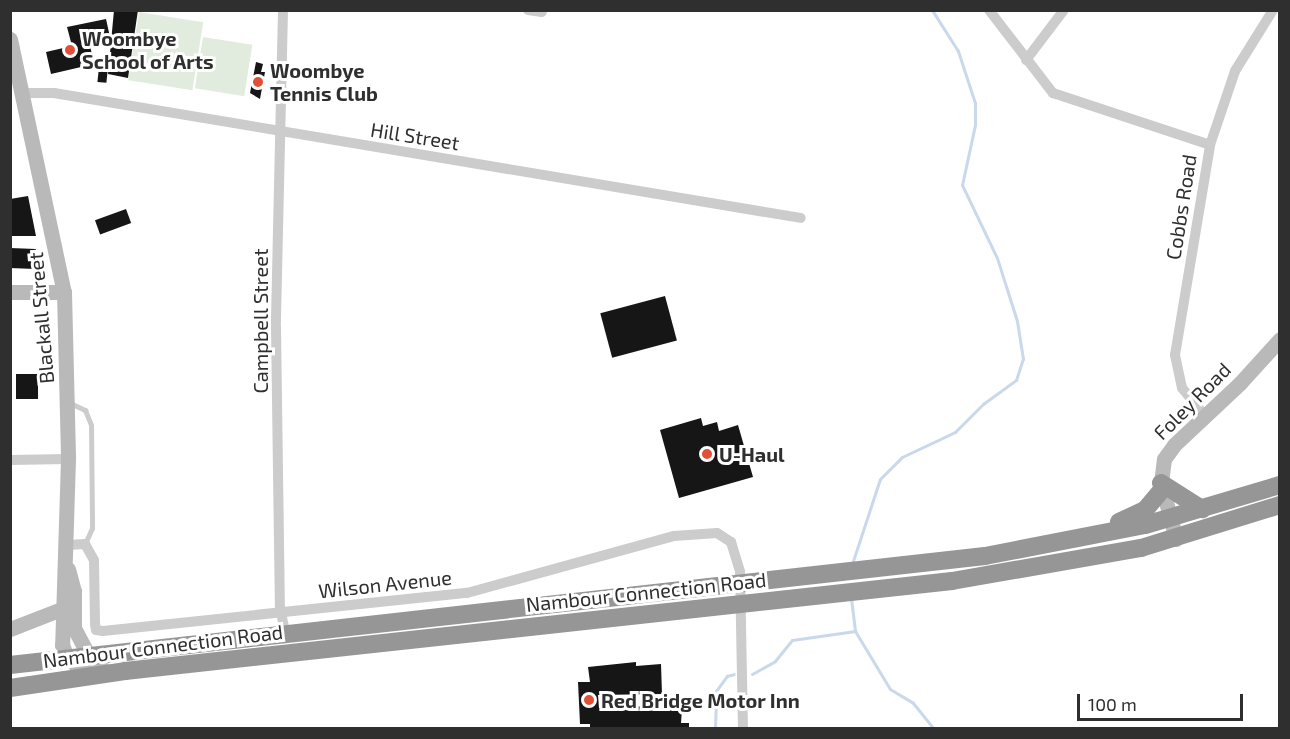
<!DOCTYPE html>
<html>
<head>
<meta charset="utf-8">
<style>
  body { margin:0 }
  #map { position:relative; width:1290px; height:739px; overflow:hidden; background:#fff; font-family:"Exo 2",sans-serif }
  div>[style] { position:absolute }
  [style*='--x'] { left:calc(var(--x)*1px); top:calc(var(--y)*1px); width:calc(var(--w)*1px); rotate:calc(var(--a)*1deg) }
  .green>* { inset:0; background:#e2ecde; transform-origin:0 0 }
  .stream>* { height:3px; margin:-1.5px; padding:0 1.5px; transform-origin:1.5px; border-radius:1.5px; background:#cad8ec }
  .building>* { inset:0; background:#161616; transform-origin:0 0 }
  .lane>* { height:5px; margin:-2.5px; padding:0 2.5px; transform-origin:2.5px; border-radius:2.5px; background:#ccc }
  .street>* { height:10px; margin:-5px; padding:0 5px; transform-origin:5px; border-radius:5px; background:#ccc }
  .secondary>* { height:15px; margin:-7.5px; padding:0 7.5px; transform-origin:7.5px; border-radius:7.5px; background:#b9b9b9 }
  .highway>* { height:18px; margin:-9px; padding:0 9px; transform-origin:9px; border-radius:9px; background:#969696 }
  .dots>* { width:16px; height:16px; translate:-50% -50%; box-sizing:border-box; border:3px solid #fff; border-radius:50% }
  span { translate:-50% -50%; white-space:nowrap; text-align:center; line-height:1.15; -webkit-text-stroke:6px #fff; paint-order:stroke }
  .poi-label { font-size:20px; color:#2f2f2f; font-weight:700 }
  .left { translate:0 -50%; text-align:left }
  .street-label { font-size:20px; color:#2f2f2f }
  .frame { position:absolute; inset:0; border:12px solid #2f2f2f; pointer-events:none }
  .scale { position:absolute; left:1077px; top:694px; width:166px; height:27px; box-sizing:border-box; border:3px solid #2f2f2f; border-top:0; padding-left:8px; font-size:18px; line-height:21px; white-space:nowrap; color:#2f2f2f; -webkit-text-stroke:4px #fff; paint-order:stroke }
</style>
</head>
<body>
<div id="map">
  <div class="green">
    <i style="left:139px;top:12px;width:65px;height:69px;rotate:9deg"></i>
    <i style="left:203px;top:37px;width:50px;height:52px;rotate:9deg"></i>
  </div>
  <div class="stream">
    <i style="--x:852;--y:564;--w:89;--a:-71.8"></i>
    <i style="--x:880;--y:479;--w:31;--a:-45"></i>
    <i style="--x:902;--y:457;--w:59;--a:-25.3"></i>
    <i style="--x:955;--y:432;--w:40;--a:-45"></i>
    <i style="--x:983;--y:404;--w:41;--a:-36"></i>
    <i style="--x:1016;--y:380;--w:22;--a:-72"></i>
    <i style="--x:1023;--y:359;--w:38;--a:-99"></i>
    <i style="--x:1017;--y:321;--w:66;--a:-107.6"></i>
    <i style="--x:997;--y:258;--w:81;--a:-115.6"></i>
    <i style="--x:962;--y:185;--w:61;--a:-77.8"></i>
    <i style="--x:975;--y:125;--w:22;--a:-90"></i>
    <i style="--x:975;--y:103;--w:55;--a:-108.1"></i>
    <i style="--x:958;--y:51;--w:49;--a:-122.4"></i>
    <i style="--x:851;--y:598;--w:33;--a:83"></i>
    <i style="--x:855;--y:631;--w:68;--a:58.9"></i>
    <i style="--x:890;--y:689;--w:27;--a:31"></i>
    <i style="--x:913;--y:703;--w:32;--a:51"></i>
    <i style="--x:752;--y:674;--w:26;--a:-29"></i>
    <i style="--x:775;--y:661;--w:27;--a:-51"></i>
    <i style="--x:792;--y:640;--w:64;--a:-8.1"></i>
    <i style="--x:715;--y:728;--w:37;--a:-88"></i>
    <i style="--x:716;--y:691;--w:19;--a:-54"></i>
    <i style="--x:727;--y:676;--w:7;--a:-16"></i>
  </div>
  <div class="building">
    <i style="clip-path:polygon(114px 10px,138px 10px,128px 78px,108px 74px)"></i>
    <i style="clip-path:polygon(106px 19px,110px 37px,89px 41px,94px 64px,51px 74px,46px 52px,72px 46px,67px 27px)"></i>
    <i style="clip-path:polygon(256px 62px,263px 64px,261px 72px,265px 72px,260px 99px,250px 93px)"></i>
    <i style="left:99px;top:67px;width:9px;height:15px;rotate:6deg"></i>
    <i style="clip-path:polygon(28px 196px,36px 236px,10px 236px,10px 199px)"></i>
    <i style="left:126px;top:209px;width:15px;height:33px;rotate:70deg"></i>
    <i style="left:10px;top:248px;width:26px;height:20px;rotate:2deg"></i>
    <i style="left:665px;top:296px;width:46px;height:67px;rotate:75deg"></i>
    <i style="left:38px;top:374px;width:25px;height:22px;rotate:90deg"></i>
    <i style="clip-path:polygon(701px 418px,703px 426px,717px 422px,719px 431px,738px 425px,753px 477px,679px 498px,660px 430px)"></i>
    <i style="clip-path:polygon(636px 662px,636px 666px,661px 664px,662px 694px,598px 695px,599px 708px,676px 705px,682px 709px,681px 723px,689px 723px,689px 728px,590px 728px,590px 724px,580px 724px,578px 682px,590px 682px,588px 667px)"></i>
  </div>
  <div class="lane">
    <i style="--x:70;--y:403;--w:17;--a:25"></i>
    <i style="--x:85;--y:410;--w:16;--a:68"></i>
    <i style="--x:91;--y:425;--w:103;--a:89.4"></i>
    <i style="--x:92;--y:528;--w:17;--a:114"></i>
  </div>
  <div class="street">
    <i style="--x:283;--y:10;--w:318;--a:91.3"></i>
    <i style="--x:276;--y:328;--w:280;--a:89.2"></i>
    <i style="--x:280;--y:608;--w:25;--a:78"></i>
    <i style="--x:528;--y:10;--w:14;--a:8"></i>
    <i style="--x:989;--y:10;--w:105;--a:52.4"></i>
    <i style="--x:1053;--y:93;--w:165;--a:18.3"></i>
    <i style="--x:1026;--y:60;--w:63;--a:-52.8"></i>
    <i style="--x:23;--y:93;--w:31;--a:0"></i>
    <i style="--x:54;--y:93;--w:757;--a:9.5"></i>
    <i style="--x:1204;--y:415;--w:35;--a:-129"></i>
    <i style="--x:1182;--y:388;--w:34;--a:-102"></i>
    <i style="--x:1175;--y:355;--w:213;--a:-80.5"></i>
    <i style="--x:1210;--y:145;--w:78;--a:-71.3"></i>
    <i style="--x:1235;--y:71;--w:72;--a:-58.1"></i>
    <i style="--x:10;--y:460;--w:58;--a:-1"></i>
    <i style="--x:68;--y:545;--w:17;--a:-3"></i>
    <i style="--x:85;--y:544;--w:18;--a:61"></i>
    <i style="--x:94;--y:560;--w:64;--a:89.1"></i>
    <i style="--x:95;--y:624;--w:6;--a:81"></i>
    <i style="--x:96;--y:630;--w:7;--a:8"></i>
    <i style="--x:103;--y:631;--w:366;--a:-6"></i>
    <i style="--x:467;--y:593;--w:215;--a:-15.4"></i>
    <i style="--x:674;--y:536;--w:43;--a:-4"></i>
    <i style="--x:717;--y:533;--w:17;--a:33"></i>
    <i style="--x:731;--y:542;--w:31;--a:73"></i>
    <i style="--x:740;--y:572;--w:156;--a:88.9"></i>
  </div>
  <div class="secondary">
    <i style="--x:10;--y:39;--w:259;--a:78"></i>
    <i style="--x:64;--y:292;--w:167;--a:88.6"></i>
    <i style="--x:68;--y:459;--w:186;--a:91.8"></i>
    <i style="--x:62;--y:645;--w:13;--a:67"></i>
    <i style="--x:67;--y:657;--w:15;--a:42"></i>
    <i style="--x:78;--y:667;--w:25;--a:5"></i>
    <i style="--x:10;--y:292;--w:54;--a:0"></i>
    <i style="--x:1176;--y:539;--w:58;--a:-105"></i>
    <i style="--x:1161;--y:483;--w:24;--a:-83"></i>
    <i style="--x:1164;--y:459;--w:17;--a:-54"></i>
    <i style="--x:1174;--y:445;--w:91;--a:-43.2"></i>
    <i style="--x:1240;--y:383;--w:59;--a:-47.7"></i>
    <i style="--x:68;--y:569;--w:23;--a:75"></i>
    <i style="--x:74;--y:591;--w:37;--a:90"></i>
    <i style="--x:74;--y:628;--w:30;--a:62"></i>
    <i style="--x:10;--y:629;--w:63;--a:-21.3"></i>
  </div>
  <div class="highway">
    <i style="--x:1161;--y:483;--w:49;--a:32.4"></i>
    <i style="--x:1119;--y:522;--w:29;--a:-25"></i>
    <i style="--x:1145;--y:510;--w:26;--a:-50"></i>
    <i style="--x:10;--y:665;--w:981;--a:-6.38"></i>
    <i style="--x:985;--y:556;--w:163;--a:-11"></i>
    <i style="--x:1145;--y:525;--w:141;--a:-16.5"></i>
    <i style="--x:10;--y:688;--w:116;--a:-8.4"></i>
    <i style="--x:125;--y:671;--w:832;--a:-6.21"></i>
    <i style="--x:952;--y:581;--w:192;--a:-9.9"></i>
    <i style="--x:1141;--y:548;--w:145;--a:-17.2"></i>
  </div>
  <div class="dots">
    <i style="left:70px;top:50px;background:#e24e36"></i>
    <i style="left:258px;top:82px;background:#e24e36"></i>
    <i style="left:707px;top:454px;background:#e24e36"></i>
    <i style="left:589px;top:700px;background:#e24e36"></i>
  </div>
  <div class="poi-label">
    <span class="left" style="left:82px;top:50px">Woombye<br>School of Arts</span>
    <span class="left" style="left:270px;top:82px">Woombye<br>Tennis Club</span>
    <span class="left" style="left:719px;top:454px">U-Haul</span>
    <span class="left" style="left:601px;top:700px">Red Bridge Motor Inn</span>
  </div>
  <div class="street-label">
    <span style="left:415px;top:136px;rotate:9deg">Hill Street</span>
    <span style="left:1181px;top:207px;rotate:-81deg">Cobbs Road</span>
    <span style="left:41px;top:318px;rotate:-95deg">Blackall Street</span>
    <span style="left:260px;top:321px;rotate:-90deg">Campbell Street</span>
    <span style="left:1192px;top:401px;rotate:-45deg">Foley Road</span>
    <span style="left:385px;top:584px;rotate:-6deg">Wilson Avenue</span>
    <span style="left:646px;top:592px;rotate:-6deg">Nambour Connection Road</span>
    <span style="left:163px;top:646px;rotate:-7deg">Nambour Connection Road</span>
  </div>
  <div class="frame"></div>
  <div class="scale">100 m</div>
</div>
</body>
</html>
